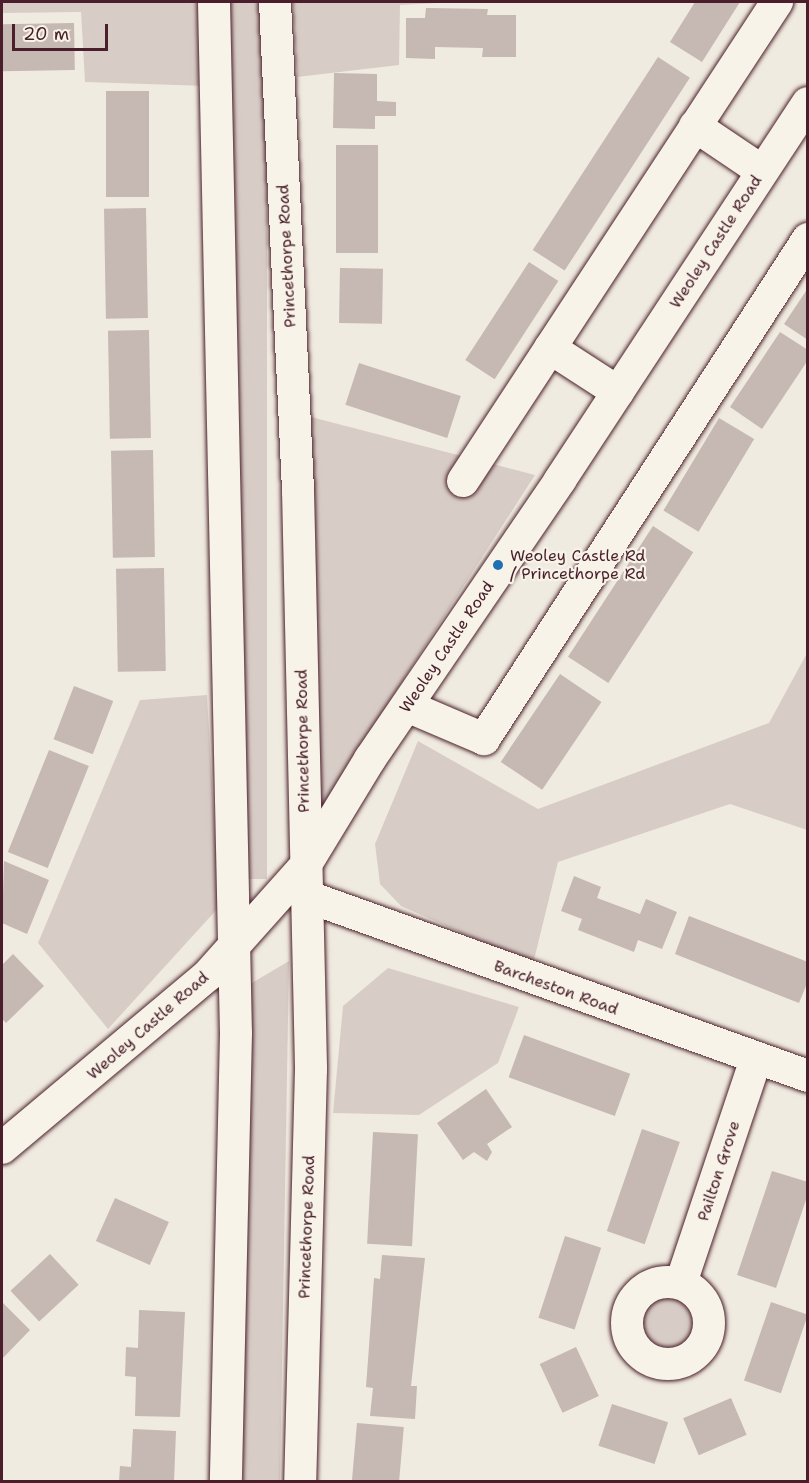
<!DOCTYPE html>
<html>
<head>
<meta charset="utf-8">
<style>
  body { margin:0 }
  #map { position:relative; width:809px; height:1483px; overflow:hidden; background:#f0ebe0; font-family:"Shantell Sans",sans-serif }
  div>[style] { position:absolute }
  [style*='--x'] { left:calc(var(--x)*1px); top:calc(var(--y)*1px); width:calc(var(--w)*1px); rotate:calc(var(--a)*1deg) }
  .green>* { inset:0; background:#d8cdc6; transform-origin:0 0 }
  .round { border-radius:50% }
  .building>* { inset:0; background:#c6b8b3; transform-origin:0 0 }
  .roads { filter:drop-shadow(0 0 2px #4a1f2b) drop-shadow(0 0 2px #4a1f2b) }
  .minor>* { height:32px; margin:-16px; padding:0 16px; transform-origin:16px; border-radius:16px; background:#f7f3e8 }
  .minor>.ring { margin:-16px; padding:0; box-sizing:content-box; background:none; border:32px solid #f7f3e8; border-radius:50% }
  .dots>* { width:16px; height:16px; translate:-50% -50%; box-sizing:border-box; border:3px solid #f7f3e8; border-radius:50% }
  span { translate:-50% -50%; white-space:nowrap; text-align:center; line-height:1.15; -webkit-text-stroke:4.5px #f7f3e8; paint-order:stroke }
  .street-label { font-size:16px; color:#4a1f2b }
  .poi-label { font-size:16px; color:#4a1f2b }
  .left { translate:0 -50%; text-align:left }
  .frame { position:absolute; inset:0; border:3px solid #4a1f2b; pointer-events:none }
  .scale { position:absolute; left:12px; top:24px; width:96px; height:27px; box-sizing:border-box; border:3px solid #4a1f2b; border-top:0; padding-left:8px; font-size:18px; line-height:21px; white-space:nowrap; color:#4a1f2b; -webkit-text-stroke:4px #f7f3e8; paint-order:stroke }
</style>
</head>
<body>
<div id="map">
  <div class="green">
    <i style="clip-path:polygon(2px 2px,209px 2px,207px 86px,85px 82px,81px 12px,2px 13px)"></i>
    <i style="left:222px;top:2px;width:45px;height:877px"></i>
    <i style="clip-path:polygon(293px 2px,456px 2px,400px 5px,399px 65px,297px 77px)"></i>
    <i style="clip-path:polygon(311px 417px,535px 475px,371px 730px,317px 825px)"></i>
    <i style="clip-path:polygon(807px 653px,807px 830px,730px 804px,558px 862px,533px 964px,401px 906px,380px 884px,375px 844px,418px 741px,538px 809px,769px 723px)"></i>
    <i style="clip-path:polygon(207px 695px,219px 907px,108px 1029px,38px 943px,140px 700px)"></i>
    <i style="clip-path:polygon(289px 961px,280px 1481px,243px 1482px,245px 987px)"></i>
    <i style="clip-path:polygon(388px 968px,519px 1007px,498px 1063px,419px 1115px,333px 1113px,343px 1006px)"></i>
    <i class="round" style="left:636px;top:1287px;width:70px;height:70px"></i>
  </div>
  <div class="building">
    <i style="clip-path:polygon(695px 2px,740px 2px,702px 62px,670px 42px)"></i>
    <i style="clip-path:polygon(426px 8px,488px 9px,487px 15px,516px 15px,516px 57px,482px 57px,483px 48px,435px 47px,435px 59px,406px 58px,406px 18px,425px 18px)"></i>
    <i style="left:74px;top:23px;width:47px;height:72px;rotate:89deg"></i>
    <i style="left:658px;top:57px;width:38px;height:230px;rotate:33deg"></i>
    <i style="clip-path:polygon(334px 73px,377px 74px,377px 101px,396px 102px,396px 116px,375px 116px,375px 129px,333px 128px)"></i>
    <i style="left:106px;top:91px;width:43px;height:106px"></i>
    <i style="left:336px;top:145px;width:42px;height:108px"></i>
    <i style="left:146px;top:208px;width:110px;height:42px;rotate:89deg"></i>
    <i style="left:529px;top:262px;width:35px;height:117px;rotate:33deg"></i>
    <i style="left:340px;top:268px;width:43px;height:55px;rotate:1deg"></i>
    <i style="clip-path:polygon(808px 288px,808px 340px,784px 324px)"></i>
    <i style="left:149px;top:330px;width:108px;height:41px;rotate:89deg"></i>
    <i style="clip-path:polygon(780px 332px,808px 350px,808px 360px,762px 429px,730px 407px)"></i>
    <i style="left:359px;top:363px;width:107px;height:44px;rotate:18deg"></i>
    <i style="left:719px;top:418px;width:41px;height:108px;rotate:31deg"></i>
    <i style="left:153px;top:450px;width:107px;height:42px;rotate:89deg"></i>
    <i style="left:653px;top:526px;width:48px;height:156px;rotate:33deg"></i>
    <i style="left:164px;top:568px;width:103px;height:48px;rotate:89deg"></i>
    <i style="left:560px;top:674px;width:50px;height:106px;rotate:34deg"></i>
    <i style="left:74px;top:686px;width:42px;height:57px;rotate:21deg"></i>
    <i style="left:49px;top:750px;width:43px;height:110px;rotate:22deg"></i>
    <i style="clip-path:polygon(4px 861px,49px 880px,27px 934px,2px 923px)"></i>
    <i style="clip-path:polygon(574px 876px,601px 887px,597px 898px,640px 914px,646px 899px,677px 912px,662px 949px,638px 940px,634px 952px,578px 930px,582px 919px,561px 911px)"></i>
    <i style="clip-path:polygon(689px 916px,808px 962px,808px 981px,799px 1003px,675px 954px)"></i>
    <i style="clip-path:polygon(13px 954px,44px 986px,6px 1023px,2px 1019px,2px 965px)"></i>
    <i style="left:524px;top:1035px;width:113px;height:45px;rotate:20deg"></i>
    <i style="clip-path:polygon(486px 1089px,512px 1127px,487px 1144px,492px 1152px,487px 1161px,474px 1152px,463px 1160px,437px 1123px)"></i>
    <i style="left:642px;top:1129px;width:40px;height:108px;rotate:19deg"></i>
    <i style="left:373px;top:1132px;width:45px;height:112px;rotate:3deg"></i>
    <i style="clip-path:polygon(772px 1171px,808px 1182px,808px 1194px,776px 1288px,737px 1275px)"></i>
    <i style="left:115px;top:1198px;width:59px;height:47px;rotate:24deg"></i>
    <i style="left:565px;top:1236px;width:38px;height:86px;rotate:18deg"></i>
    <i style="left:50px;top:1254px;width:42px;height:54px;rotate:47deg"></i>
    <i style="clip-path:polygon(382px 1255px,425px 1258px,411px 1386px,417px 1386px,415px 1419px,370px 1416px,373px 1388px,366px 1387px,374px 1278px,380px 1279px)"></i>
    <i style="clip-path:polygon(2px 1302px,30px 1330px,2px 1359px)"></i>
    <i style="left:771px;top:1302px;width:39px;height:83px;rotate:19deg"></i>
    <i style="clip-path:polygon(139px 1310px,185px 1312px,180px 1417px,135px 1416px,136px 1377px,125px 1376px,126px 1347px,138px 1348px)"></i>
    <i style="left:576px;top:1347px;width:54px;height:40px;rotate:65deg"></i>
    <i style="left:731px;top:1398px;width:40px;height:52px;rotate:67deg"></i>
    <i style="left:612px;top:1404px;width:59px;height:44px;rotate:18deg"></i>
    <i style="left:357px;top:1423px;width:47px;height:59px;rotate:5deg"></i>
    <i style="clip-path:polygon(133px 1429px,176px 1431px,174px 1482px,119px 1482px,120px 1466px,131px 1467px)"></i>
  </div>
  <div class="roads">
    <div class="minor">
      <i style="--x:214;--y:2;--w:1031;--a:88.78"></i>
      <i style="--x:236;--y:1033;--w:449;--a:91.3"></i>
      <i style="--x:275;--y:2;--w:489;--a:87.3"></i>
      <i style="--x:298;--y:490;--w:579;--a:88.71"></i>
      <i style="--x:311;--y:1069;--w:413;--a:91.5"></i>
      <i style="--x:695;--y:126;--w:81;--a:33.9"></i>
      <i style="--x:550;--y:348;--w:81;--a:32.9"></i>
      <i style="--x:463;--y:481;--w:573;--a:-56.75"></i>
      <i style="--x:407;--y:706;--w:84;--a:23.2"></i>
      <i style="--x:484;--y:739;--w:596;--a:-57.06"></i>
      <i style="--x:306;--y:896;--w:533;--a:19.73"></i>
      <i style="--x:2;--y:1148;--w:269;--a:-40"></i>
      <i style="--x:208;--y:975;--w:146;--a:-48.3"></i>
      <i style="--x:305;--y:866;--w:125;--a:-58.7"></i>
      <i style="--x:370;--y:759;--w:338;--a:-55.7"></i>
      <i style="--x:560;--y:480;--w:451;--a:-56.7"></i>
      <i class="ring" style="left:627px;top:1282px;width:50px;height:50px"></i>
      <i style="--x:681;--y:1283;--w:236;--a:-71.5"></i>
    </div>
  </div>
  <div class="dots">
    <i style="left:498px;top:565px;background:#1f6fb2"></i>
  </div>
  <div class="street-label">
    <span style="left:716px;top:242px;rotate:-57deg">Weoley Castle Road</span>
    <span style="left:287px;top:256px;rotate:-93deg">Princethorpe Road</span>
    <span style="left:447px;top:647px;rotate:-56deg">Weoley Castle Road</span>
    <span style="left:303px;top:741px;rotate:-91deg">Princethorpe Road</span>
    <span style="left:556px;top:988px;rotate:20deg">Barcheston Road</span>
    <span style="left:148px;top:1026px;rotate:-41deg">Weoley Castle Road</span>
    <span style="left:719px;top:1171px;rotate:-72deg">Pailton Grove</span>
    <span style="left:307px;top:1227px;rotate:-88deg">Princethorpe Road</span>
  </div>
  <div class="poi-label">
    <span class="left" style="left:510px;top:565px">Weoley Castle Rd<br>/ Princethorpe Rd</span>
  </div>
  <div class="frame"></div>
  <div class="scale">20 m</div>
</div>
</body>
</html>
